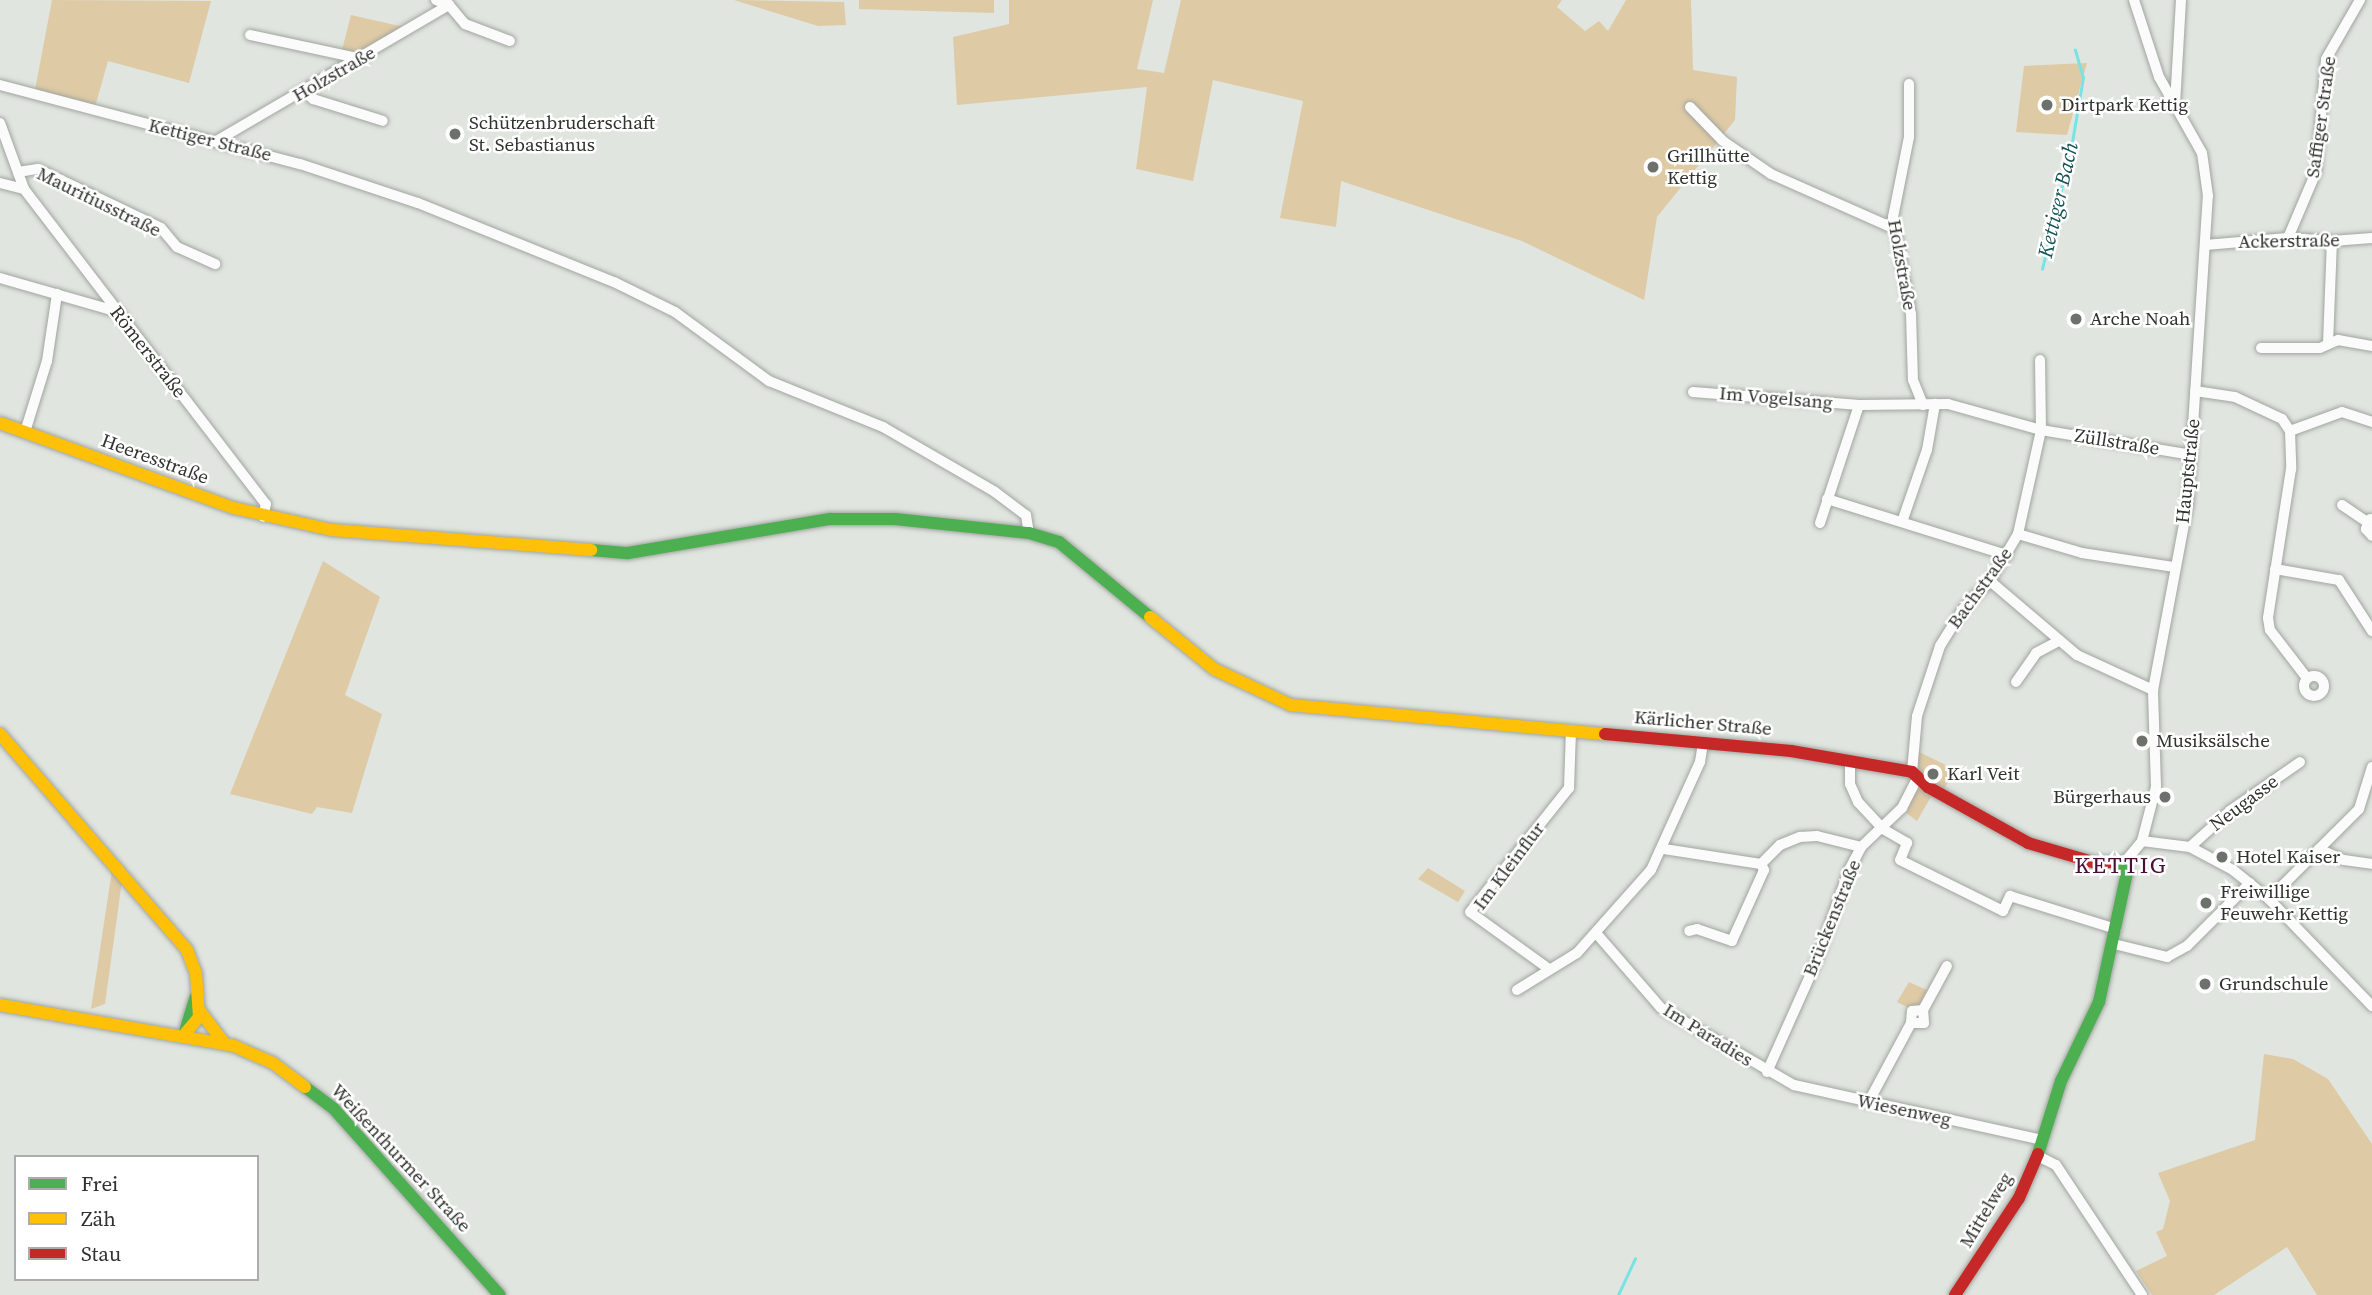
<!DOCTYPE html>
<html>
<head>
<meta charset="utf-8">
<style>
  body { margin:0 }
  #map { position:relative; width:2372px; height:1295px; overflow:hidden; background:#e0e5df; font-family:"Source Serif 4",serif }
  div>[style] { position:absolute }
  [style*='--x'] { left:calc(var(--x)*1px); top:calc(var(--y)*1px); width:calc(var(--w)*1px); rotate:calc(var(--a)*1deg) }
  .green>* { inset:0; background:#decaa5 }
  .stream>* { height:2.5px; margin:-1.25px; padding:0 1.25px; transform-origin:1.25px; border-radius:1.25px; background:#79e3e4 }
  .roads { filter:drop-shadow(0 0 2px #a1a5a0) drop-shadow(0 0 2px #a1a5a0) }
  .street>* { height:10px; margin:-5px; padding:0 5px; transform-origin:5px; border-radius:5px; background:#fafbfa }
  .street>.ring { margin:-5px; padding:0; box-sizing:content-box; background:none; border:10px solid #fafbfa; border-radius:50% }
  .fast>* { height:12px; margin:-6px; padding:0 6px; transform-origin:6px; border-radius:6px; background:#4caf50 }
  .slow>* { height:12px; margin:-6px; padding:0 6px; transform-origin:6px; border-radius:6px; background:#ffc107 }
  .jam>* { height:12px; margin:-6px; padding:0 6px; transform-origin:6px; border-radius:6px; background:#c62828 }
  .dots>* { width:19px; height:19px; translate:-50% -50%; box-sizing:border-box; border:4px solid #fff; border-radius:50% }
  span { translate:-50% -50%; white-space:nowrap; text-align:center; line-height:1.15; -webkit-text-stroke:5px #fff; paint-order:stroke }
  .street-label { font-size:19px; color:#2f322e }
  .poi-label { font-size:19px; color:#2f322e }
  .left { translate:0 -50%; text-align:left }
  .right { translate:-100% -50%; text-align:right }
  .water-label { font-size:21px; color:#155456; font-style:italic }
  .quarter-label { font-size:23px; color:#4b0f36; letter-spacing:2px }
  .legend { position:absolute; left:14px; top:1155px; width:245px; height:126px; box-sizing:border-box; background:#fff; border:2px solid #acadab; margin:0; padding:9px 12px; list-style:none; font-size:21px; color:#2f322e }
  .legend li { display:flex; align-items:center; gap:14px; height:35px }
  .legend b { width:35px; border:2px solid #acadab }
</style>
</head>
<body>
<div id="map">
  <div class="green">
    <i style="clip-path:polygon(52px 0,211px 1px,189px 83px,108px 61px,95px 107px,35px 90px)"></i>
    <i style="clip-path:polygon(734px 0,844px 2px,846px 25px,818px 26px)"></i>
    <i style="clip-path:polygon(859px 0,994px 0,994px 13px,859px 9px)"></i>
    <i style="clip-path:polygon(1009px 0,1153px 0,1137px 69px,1164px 73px,1181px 0,1562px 0,1557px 7px,1585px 31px,1599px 21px,1608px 31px,1626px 0,1691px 0,1693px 70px,1737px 77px,1735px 120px,1657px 217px,1644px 300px,1522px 241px,1341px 181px,1336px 227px,1280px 218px,1303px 101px,1213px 80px,1193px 181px,1136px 169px,1147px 87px,957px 105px,953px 37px,1009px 24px)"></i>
    <i style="clip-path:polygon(351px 15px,404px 27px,360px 53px,342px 50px)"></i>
    <i style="clip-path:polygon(2087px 63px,2067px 135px,2016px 132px,2024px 66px)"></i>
    <i style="clip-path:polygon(323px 561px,380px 597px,345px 695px,382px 714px,352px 813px,317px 807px,312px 814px,230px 794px)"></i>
    <i style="clip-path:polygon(1917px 751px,1956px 770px,1944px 789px,1920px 775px)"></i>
    <i style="clip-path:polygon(1921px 789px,1932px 795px,1917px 821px,1905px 812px,1915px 792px)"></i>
    <i style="clip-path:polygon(1428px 868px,1465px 891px,1458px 902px,1418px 879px)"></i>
    <i style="clip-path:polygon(112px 870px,122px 881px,105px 1004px,91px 1009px)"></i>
    <i style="clip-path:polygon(1909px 982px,1929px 991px,1923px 1004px,1909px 1008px,1897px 1002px)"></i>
    <i style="clip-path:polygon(2264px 1054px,2293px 1059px,2328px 1079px,2372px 1144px,2372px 1295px,2317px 1295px,2287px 1247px,2214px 1295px,2152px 1295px,2136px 1271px,2167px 1256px,2156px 1232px,2163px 1229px,2170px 1201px,2158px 1173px,2255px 1140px)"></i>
  </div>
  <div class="stream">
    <i style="--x:2042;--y:269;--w:124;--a:-76.5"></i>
    <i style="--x:2071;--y:148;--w:71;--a:-80.3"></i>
    <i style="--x:2083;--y:78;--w:29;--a:-106"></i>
    <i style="--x:1618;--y:1295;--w:40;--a:-65"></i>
  </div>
  <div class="roads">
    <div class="street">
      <i style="--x:436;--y:0;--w:14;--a:21"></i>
      <i style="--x:449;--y:5;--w:25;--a:50"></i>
      <i style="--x:465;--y:24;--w:48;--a:20.7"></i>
      <i style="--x:250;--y:35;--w:115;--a:12.1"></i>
      <i style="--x:1909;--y:84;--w:53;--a:90"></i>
      <i style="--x:1909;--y:137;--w:82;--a:101.3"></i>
      <i style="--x:1893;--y:217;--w:99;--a:79.5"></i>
      <i style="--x:1911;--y:314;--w:66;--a:88.3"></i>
      <i style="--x:1913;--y:380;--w:27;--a:68"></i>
      <i style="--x:0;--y:85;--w:310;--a:14.8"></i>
      <i style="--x:300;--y:164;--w:124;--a:18.3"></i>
      <i style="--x:418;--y:203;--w:211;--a:22"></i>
      <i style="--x:614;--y:282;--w:68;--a:26.2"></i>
      <i style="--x:675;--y:312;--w:117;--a:36.3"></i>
      <i style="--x:769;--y:381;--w:123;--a:22"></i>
      <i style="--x:883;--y:427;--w:129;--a:30.1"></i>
      <i style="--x:995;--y:492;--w:39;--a:37"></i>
      <i style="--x:1026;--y:515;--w:18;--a:81"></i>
      <i style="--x:305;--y:92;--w:11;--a:41"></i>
      <i style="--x:313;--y:99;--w:73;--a:17.4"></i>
      <i style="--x:2175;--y:104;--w:104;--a:-86.7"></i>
      <i style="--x:1690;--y:107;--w:47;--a:45.9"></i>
      <i style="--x:1723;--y:141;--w:58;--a:34.5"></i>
      <i style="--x:1771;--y:174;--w:133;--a:23.9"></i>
      <i style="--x:0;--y:123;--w:70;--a:70"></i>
      <i style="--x:24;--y:189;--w:397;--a:52.5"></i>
      <i style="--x:266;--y:504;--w:13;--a:103"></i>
      <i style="--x:218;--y:140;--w:268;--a:-30.3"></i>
      <i style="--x:18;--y:172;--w:20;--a:-9"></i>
      <i style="--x:38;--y:169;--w:136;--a:25.6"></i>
      <i style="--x:161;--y:228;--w:25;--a:50"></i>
      <i style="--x:177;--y:247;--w:42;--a:24.1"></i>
      <i style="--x:0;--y:183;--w:25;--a:14"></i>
      <i style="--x:2288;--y:238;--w:72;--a:-67"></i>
      <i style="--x:2316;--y:172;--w:113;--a:-84.9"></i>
      <i style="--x:2326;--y:59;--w:68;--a:-60"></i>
      <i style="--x:2205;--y:245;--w:83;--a:-4.8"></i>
      <i style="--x:2288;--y:238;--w:44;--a:3.9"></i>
      <i style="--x:2332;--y:241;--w:40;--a:-4.3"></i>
      <i style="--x:0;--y:278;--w:120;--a:16"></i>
      <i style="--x:2328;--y:344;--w:103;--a:-87.8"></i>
      <i style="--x:2261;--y:348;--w:59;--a:0"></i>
      <i style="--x:2320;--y:348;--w:20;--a:-24"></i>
      <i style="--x:2338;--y:340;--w:35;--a:10"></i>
      <i style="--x:2195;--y:391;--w:40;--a:8.5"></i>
      <i style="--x:2235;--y:397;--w:52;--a:25.1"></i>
      <i style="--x:2282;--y:419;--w:14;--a:56"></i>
      <i style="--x:2290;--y:431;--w:55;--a:-20.1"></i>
      <i style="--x:2342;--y:412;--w:32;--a:18"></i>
      <i style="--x:1693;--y:392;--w:167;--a:4.5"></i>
      <i style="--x:1859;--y:405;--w:89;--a:-0.6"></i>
      <i style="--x:1948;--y:404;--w:97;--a:15.6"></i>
      <i style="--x:2041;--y:430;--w:153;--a:9.4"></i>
      <i style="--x:2290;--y:431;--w:38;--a:88"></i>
      <i style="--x:2291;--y:469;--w:151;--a:98.8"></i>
      <i style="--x:2268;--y:618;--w:12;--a:81"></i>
      <i style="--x:2270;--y:630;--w:61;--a:52.4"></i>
      <i style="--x:25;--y:432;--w:74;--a:-72.8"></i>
      <i style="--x:47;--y:361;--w:68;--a:-81.5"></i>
      <i style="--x:1827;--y:499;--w:189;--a:17.3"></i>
      <i style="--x:2342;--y:505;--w:30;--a:34"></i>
      <i style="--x:2370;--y:519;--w:11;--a:112"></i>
      <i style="--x:2366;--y:529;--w:9;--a:49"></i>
      <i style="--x:1902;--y:522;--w:76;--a:-70.9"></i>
      <i style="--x:1927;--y:450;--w:47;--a:-80.1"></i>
      <i style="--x:1820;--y:523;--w:124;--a:-71.7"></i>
      <i style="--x:2018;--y:534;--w:67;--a:16.5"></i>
      <i style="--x:2082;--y:553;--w:92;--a:8.7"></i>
      <i style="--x:2275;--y:569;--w:65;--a:9.8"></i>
      <i style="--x:2339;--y:580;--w:61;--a:57.1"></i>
      <i style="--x:1990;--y:581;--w:114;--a:40.4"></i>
      <i style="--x:2077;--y:655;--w:84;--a:24.7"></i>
      <i class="ring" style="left:2304px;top:676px;width:10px;height:10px"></i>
      <i style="--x:2016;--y:682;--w:35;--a:-55"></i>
      <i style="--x:2036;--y:653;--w:27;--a:-28"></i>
      <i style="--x:1850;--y:761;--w:23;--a:90"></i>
      <i style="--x:1850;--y:784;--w:20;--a:66"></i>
      <i style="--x:1858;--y:802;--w:37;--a:47"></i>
      <i style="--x:1883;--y:829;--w:28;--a:30"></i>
      <i style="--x:1907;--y:843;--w:18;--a:112"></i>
      <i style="--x:1900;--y:860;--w:115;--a:26.3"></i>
      <i style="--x:2003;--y:911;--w:17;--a:-65"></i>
      <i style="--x:2010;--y:896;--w:111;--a:17.3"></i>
      <i style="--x:1912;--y:772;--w:56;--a:-84.9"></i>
      <i style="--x:1917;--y:716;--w:74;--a:-71.8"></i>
      <i style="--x:1940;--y:646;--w:44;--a:-58.1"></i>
      <i style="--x:1963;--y:609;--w:39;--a:-46"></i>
      <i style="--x:1990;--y:581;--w:55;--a:-59.2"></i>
      <i style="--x:2018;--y:534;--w:107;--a:-77.5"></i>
      <i style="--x:2041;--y:430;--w:70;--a:-90.8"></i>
      <i style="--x:2142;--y:841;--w:48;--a:7.1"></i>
      <i style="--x:2190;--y:847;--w:49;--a:28.1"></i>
      <i style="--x:2233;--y:870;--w:46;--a:38.9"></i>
      <i style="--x:2269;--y:899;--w:149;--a:46.1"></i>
      <i style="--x:2190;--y:847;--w:55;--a:-42.1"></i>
      <i style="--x:2231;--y:810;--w:84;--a:-34.8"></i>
      <i style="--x:1664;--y:849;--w:98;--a:8.8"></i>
      <i style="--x:1761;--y:864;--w:7;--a:63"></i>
      <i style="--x:1764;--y:870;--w:78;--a:114.3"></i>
      <i style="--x:1732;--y:941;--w:37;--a:-161"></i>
      <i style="--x:1697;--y:929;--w:8;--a:166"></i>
      <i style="--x:2319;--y:849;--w:27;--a:24"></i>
      <i style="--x:2344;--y:860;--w:28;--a:8"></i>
      <i style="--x:1761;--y:864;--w:27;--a:-45"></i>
      <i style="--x:1780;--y:845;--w:22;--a:-22"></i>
      <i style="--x:1800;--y:837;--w:17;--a:-3"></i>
      <i style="--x:1817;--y:836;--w:45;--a:14"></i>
      <i style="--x:2123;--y:864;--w:30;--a:-50"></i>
      <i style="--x:2142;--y:841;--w:56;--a:-75.5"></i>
      <i style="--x:2156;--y:787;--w:97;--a:-91.8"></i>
      <i style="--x:2153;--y:690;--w:190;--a:-79.4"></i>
      <i style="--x:2188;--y:503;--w:308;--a:-86.3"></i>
      <i style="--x:2208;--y:196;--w:43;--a:-97.9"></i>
      <i style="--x:2202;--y:153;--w:87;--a:-119.5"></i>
      <i style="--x:2159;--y:77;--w:81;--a:-108"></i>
      <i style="--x:2269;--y:899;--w:127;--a:-45"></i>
      <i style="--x:2359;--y:809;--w:44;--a:-72.8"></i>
      <i style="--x:1596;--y:933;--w:99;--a:49.1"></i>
      <i style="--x:1661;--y:1008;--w:154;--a:30.1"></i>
      <i style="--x:1794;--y:1085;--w:255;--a:12.5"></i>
      <i style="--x:2114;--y:944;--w:55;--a:13.8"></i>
      <i style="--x:2167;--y:957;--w:23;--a:-29"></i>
      <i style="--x:2187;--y:946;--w:89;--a:-45"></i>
      <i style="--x:1549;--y:969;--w:97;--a:-144.2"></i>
      <i style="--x:1470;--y:912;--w:159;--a:-51.4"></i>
      <i style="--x:1569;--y:788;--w:58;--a:-88"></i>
      <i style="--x:1517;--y:990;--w:70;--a:-31.7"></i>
      <i style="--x:1577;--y:953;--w:111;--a:-48.3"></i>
      <i style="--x:1651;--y:870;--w:119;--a:-65.6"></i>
      <i style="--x:1700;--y:762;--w:20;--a:-81"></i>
      <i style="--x:1923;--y:1010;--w:11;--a:175"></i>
      <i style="--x:1912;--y:1011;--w:12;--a:95"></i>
      <i style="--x:1911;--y:1023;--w:13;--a:0"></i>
      <i style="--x:1924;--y:1023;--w:13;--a:-94"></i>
      <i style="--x:1923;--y:1010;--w:50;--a:-61.4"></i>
      <i style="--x:1767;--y:1072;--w:123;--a:-65.9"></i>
      <i style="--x:1817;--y:960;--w:96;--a:-70.4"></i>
      <i style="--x:1849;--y:870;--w:26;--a:-62"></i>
      <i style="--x:1861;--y:847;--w:57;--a:-43.6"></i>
      <i style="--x:1902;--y:808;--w:34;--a:-63"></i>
      <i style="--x:1868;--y:1103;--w:91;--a:-61.7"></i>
      <i style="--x:2038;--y:1156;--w:20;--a:27"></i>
      <i style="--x:2056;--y:1165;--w:156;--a:56.5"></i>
    </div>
    <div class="fast">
      <i style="--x:591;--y:550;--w:37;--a:5"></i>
      <i style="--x:628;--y:553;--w:205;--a:-9.6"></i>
      <i style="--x:830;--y:519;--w:65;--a:0"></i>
      <i style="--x:895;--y:519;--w:135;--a:6"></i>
      <i style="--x:1029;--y:533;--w:31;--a:17"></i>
      <i style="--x:1059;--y:542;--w:118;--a:39.5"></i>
      <i style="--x:184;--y:1035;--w:39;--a:-73"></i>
      <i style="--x:305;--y:1087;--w:36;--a:37"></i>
      <i style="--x:334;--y:1109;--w:249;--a:48.3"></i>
      <i style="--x:2038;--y:1154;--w:77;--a:-72.5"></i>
      <i style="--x:2061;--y:1081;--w:88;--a:-64.3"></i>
      <i style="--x:2099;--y:1002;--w:133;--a:-77.8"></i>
      <i style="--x:2127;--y:872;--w:13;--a:-129"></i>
      <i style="--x:2119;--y:862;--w:10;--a:180"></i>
    </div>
    <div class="slow">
      <i style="--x:0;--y:423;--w:249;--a:20"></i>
      <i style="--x:234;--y:508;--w:100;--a:12.7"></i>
      <i style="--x:332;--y:530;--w:260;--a:4.4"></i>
      <i style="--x:1150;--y:617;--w:82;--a:39.1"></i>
      <i style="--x:1214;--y:669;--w:85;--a:25.1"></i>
      <i style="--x:1291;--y:705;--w:315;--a:5.3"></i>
      <i style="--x:0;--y:734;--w:286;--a:49.1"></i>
      <i style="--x:187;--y:950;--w:25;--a:69"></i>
      <i style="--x:196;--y:973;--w:44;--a:86.1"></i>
      <i style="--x:199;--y:1017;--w:23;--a:130"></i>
      <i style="--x:0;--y:1005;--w:238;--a:9.9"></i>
      <i style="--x:234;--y:1046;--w:43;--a:23.6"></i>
      <i style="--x:273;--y:1063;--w:40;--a:37"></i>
      <i style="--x:199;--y:1010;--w:43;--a:52.6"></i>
    </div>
    <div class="jam">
      <i style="--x:1605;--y:734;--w:187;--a:5.2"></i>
      <i style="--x:1791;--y:751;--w:123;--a:9.8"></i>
      <i style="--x:1912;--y:772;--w:22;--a:43"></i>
      <i style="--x:1928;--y:787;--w:115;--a:29.2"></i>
      <i style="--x:2028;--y:843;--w:71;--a:16.4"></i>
      <i style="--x:2096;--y:863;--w:13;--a:-4"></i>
      <i style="--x:1955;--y:1295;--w:116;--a:-56.6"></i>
      <i style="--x:2019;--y:1198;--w:48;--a:-66.6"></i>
    </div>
  </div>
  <div class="dots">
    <i style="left:2047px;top:105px;background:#6d716c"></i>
    <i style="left:455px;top:134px;background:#6d716c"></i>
    <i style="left:1653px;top:167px;background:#6d716c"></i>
    <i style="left:2076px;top:319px;background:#6d716c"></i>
    <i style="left:2142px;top:741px;background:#6d716c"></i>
    <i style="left:1933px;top:774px;background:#6d716c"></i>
    <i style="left:2165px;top:797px;background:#6d716c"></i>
    <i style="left:2222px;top:857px;background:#6d716c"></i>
    <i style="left:2206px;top:903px;background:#6d716c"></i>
    <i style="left:2205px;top:984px;background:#6d716c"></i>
  </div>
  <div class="street-label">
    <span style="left:334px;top:74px;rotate:-30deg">Holzstraße</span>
    <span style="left:2321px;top:117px;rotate:-82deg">Saffiger Straße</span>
    <span style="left:210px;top:140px;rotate:14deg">Kettiger Straße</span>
    <span style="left:99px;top:202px;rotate:26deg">Mauritiusstraße</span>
    <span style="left:2289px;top:241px;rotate:-1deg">Ackerstraße</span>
    <span style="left:1902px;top:265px;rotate:80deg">Holzstraße</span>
    <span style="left:148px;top:352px;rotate:52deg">Römerstraße</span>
    <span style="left:1776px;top:398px;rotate:5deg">Im Vogelsang</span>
    <span style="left:2117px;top:442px;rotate:9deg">Züllstraße</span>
    <span style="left:155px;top:459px;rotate:20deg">Heeresstraße</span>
    <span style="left:2188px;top:471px;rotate:-84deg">Hauptstraße</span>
    <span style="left:1980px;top:588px;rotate:-54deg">Bachstraße</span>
    <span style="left:1703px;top:723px;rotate:5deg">Kärlicher Straße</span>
    <span style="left:2244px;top:803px;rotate:-37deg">Neugasse</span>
    <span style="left:1509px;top:866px;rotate:-53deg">Im Kleinflur</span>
    <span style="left:1832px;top:918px;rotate:-68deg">Brückenstraße</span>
    <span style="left:1708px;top:1035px;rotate:32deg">Im Paradies</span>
    <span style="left:1904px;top:1110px;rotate:12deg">Wiesenweg</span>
    <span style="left:401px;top:1158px;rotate:47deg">Weißenthurmer Straße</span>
    <span style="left:1986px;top:1210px;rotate:-59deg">Mittelweg</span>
  </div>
  <div class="poi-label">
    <span class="left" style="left:2061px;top:105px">Dirtpark Kettig</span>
    <span class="left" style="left:469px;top:134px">Schützenbruderschaft<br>St. Sebastianus</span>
    <span class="left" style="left:1667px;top:167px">Grillhütte<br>Kettig</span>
    <span class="left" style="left:2090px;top:319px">Arche Noah</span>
    <span class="left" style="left:2156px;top:741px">Musiksälsche</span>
    <span class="left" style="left:1947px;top:774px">Karl Veit</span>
    <span class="right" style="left:2151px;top:797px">Bürgerhaus</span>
    <span class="left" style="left:2236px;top:857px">Hotel Kaiser</span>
    <span class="left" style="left:2220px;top:903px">Freiwillige<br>Feuwehr Kettig</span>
    <span class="left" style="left:2219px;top:984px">Grundschule</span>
  </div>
  <div class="water-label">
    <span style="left:2058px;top:200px;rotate:-77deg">Kettiger Bach</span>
  </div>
  <div class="quarter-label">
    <span style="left:2121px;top:865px">KETTIG</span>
  </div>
  <ul class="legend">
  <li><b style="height:9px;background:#4caf50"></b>Frei</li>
  <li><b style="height:9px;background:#ffc107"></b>Zäh</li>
  <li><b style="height:9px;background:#c62828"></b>Stau</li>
  </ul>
</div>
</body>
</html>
